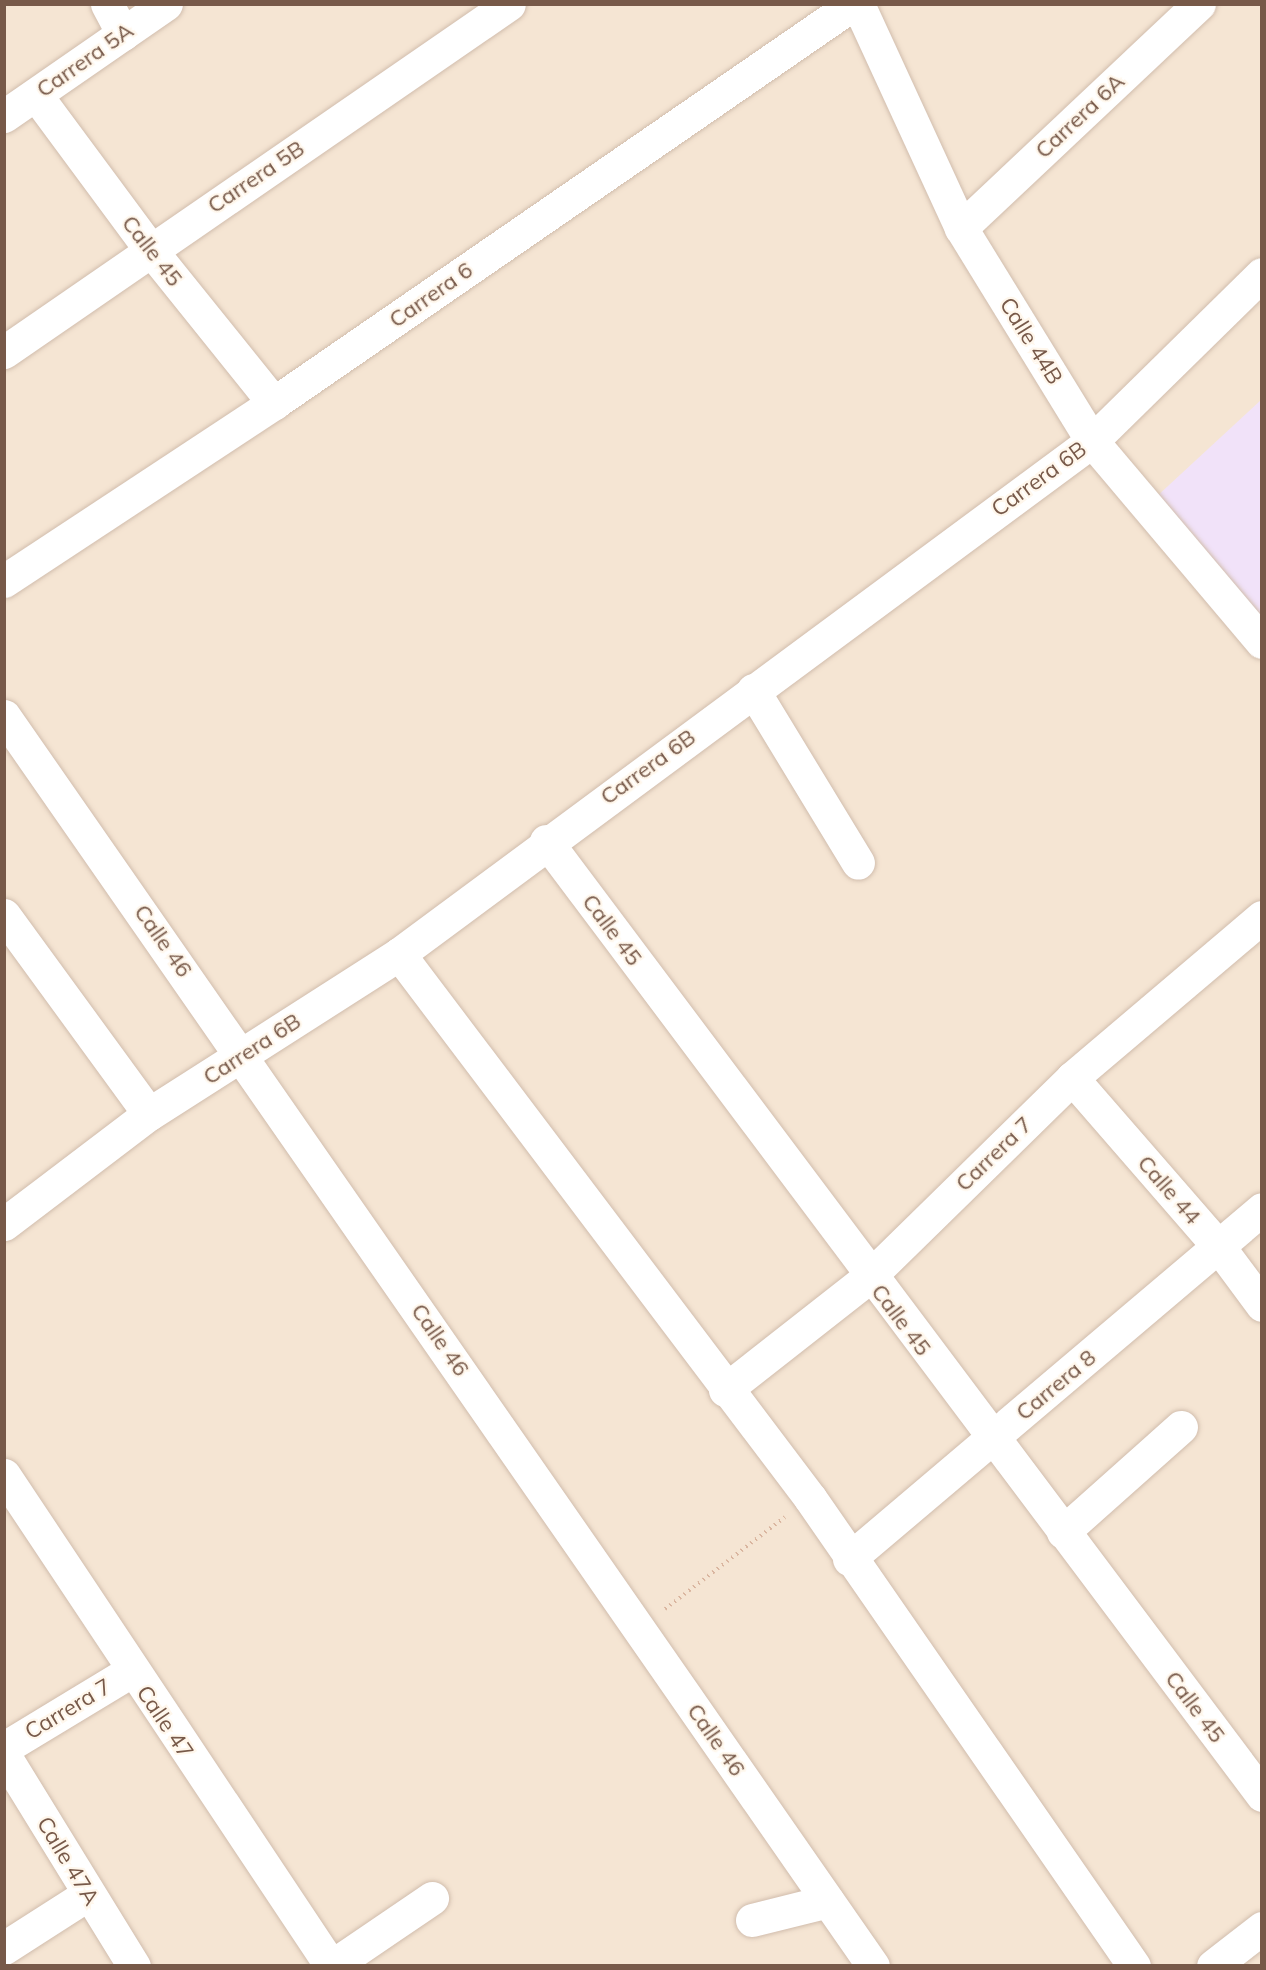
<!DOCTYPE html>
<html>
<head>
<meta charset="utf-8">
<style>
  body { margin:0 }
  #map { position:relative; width:1266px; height:1970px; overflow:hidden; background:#fdf4e5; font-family:Mulish,sans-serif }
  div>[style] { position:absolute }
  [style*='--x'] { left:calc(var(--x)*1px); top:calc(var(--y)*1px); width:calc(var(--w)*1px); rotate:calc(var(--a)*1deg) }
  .residential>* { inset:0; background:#f5e5d3; transform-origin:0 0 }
  .education>* { inset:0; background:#f1e2f9 }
  .path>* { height:4px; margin-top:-2px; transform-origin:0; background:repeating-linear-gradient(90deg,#d9b59f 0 1.5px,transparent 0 6px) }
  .roads { filter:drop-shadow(0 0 2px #d1bdad) drop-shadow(0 0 2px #d1bdad) }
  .minor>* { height:33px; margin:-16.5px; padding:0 16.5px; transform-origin:16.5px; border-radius:16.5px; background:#fff }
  span { translate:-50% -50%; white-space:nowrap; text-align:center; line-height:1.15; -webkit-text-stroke:4.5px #fff7ec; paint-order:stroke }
  .street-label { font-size:22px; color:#775949 }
  .frame { position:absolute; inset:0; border:6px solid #775949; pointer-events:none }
</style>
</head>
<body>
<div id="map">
  <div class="residential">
    <i style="left:5px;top:5px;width:1256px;height:1960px"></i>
  </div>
  <div class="education">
    <i style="clip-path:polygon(1261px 400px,1261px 617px,1155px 498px)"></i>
  </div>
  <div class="path">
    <i style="--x:665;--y:1609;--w:151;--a:-37.5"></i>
  </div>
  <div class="roads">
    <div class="minor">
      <i style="--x:107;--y:4;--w:34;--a:62"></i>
      <i style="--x:858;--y:4;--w:247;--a:65.3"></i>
      <i style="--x:961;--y:228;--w:250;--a:58.4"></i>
      <i style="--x:1092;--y:441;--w:263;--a:49.8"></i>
      <i style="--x:36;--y:95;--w:192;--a:53.5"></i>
      <i style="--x:150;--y:249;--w:198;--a:51.2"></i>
      <i style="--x:4;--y:116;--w:197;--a:-34.7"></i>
      <i style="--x:961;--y:228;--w:327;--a:-43.3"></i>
      <i style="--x:4;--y:352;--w:613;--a:-34.57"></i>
      <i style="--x:4;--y:581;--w:323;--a:-33.4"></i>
      <i style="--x:274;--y:403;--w:703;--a:-34.57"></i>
      <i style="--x:753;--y:690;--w:202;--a:58.7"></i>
      <i style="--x:4;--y:716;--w:1522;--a:55.19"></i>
      <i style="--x:546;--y:841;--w:1193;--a:53.11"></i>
      <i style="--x:4;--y:915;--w:246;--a:53.9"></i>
      <i style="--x:399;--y:954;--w:682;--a:52.93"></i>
      <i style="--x:810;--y:1498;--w:569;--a:55.3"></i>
      <i style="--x:1072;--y:1078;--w:224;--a:49"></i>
      <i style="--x:1219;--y:1247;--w:72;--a:53.4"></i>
      <i style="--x:4;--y:1224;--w:182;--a:-37.2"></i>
      <i style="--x:149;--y:1114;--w:297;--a:-32.6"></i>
      <i style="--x:399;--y:954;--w:862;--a:-36.51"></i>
      <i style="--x:1092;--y:441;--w:238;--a:-44.5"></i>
      <i style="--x:725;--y:1390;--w:183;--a:-38.1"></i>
      <i style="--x:869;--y:1277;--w:284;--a:-44.4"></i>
      <i style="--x:1072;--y:1078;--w:249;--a:-40.3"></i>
      <i style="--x:4;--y:1475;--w:590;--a:56.34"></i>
      <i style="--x:1063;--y:1532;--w:158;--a:-41.7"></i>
      <i style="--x:849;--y:1559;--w:541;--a:-40.28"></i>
      <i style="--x:4;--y:1748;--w:149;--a:-31.2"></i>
      <i style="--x:4;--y:1755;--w:248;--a:58.4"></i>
      <i style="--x:752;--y:1920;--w:78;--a:-14"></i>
      <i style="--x:4;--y:1948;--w:98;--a:-32.6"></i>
      <i style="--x:332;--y:1966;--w:121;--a:-34.2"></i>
      <i style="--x:1213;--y:1966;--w:62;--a:-37.8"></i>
    </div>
  </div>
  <div class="street-label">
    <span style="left:85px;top:60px;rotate:-35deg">Carrera 5A</span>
    <span style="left:1080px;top:116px;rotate:-43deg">Carrera 6A</span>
    <span style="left:256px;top:177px;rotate:-34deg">Carrera 5B</span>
    <span style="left:152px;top:251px;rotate:52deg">Calle 45</span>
    <span style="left:431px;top:295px;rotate:-35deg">Carrera 6</span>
    <span style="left:1031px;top:341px;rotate:58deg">Calle 44B</span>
    <span style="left:1039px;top:479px;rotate:-36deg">Carrera 6B</span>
    <span style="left:648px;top:767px;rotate:-36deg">Carrera 6B</span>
    <span style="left:612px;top:930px;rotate:53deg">Calle 45</span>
    <span style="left:163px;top:941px;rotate:55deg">Calle 46</span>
    <span style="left:252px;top:1049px;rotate:-33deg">Carrera 6B</span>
    <span style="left:994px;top:1154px;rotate:-44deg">Carrera 7</span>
    <span style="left:1169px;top:1190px;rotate:49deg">Calle 44</span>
    <span style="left:901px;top:1320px;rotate:53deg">Calle 45</span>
    <span style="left:440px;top:1340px;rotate:55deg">Calle 46</span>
    <span style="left:1056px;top:1385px;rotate:-40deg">Carrera 8</span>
    <span style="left:1195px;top:1707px;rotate:53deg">Calle 45</span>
    <span style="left:68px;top:1709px;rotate:-31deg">Carrera 7</span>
    <span style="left:165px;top:1722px;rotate:56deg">Calle 47</span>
    <span style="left:716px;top:1740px;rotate:55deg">Calle 46</span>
    <span style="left:68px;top:1861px;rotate:59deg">Calle 47A</span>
  </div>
  <div class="frame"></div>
</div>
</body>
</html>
